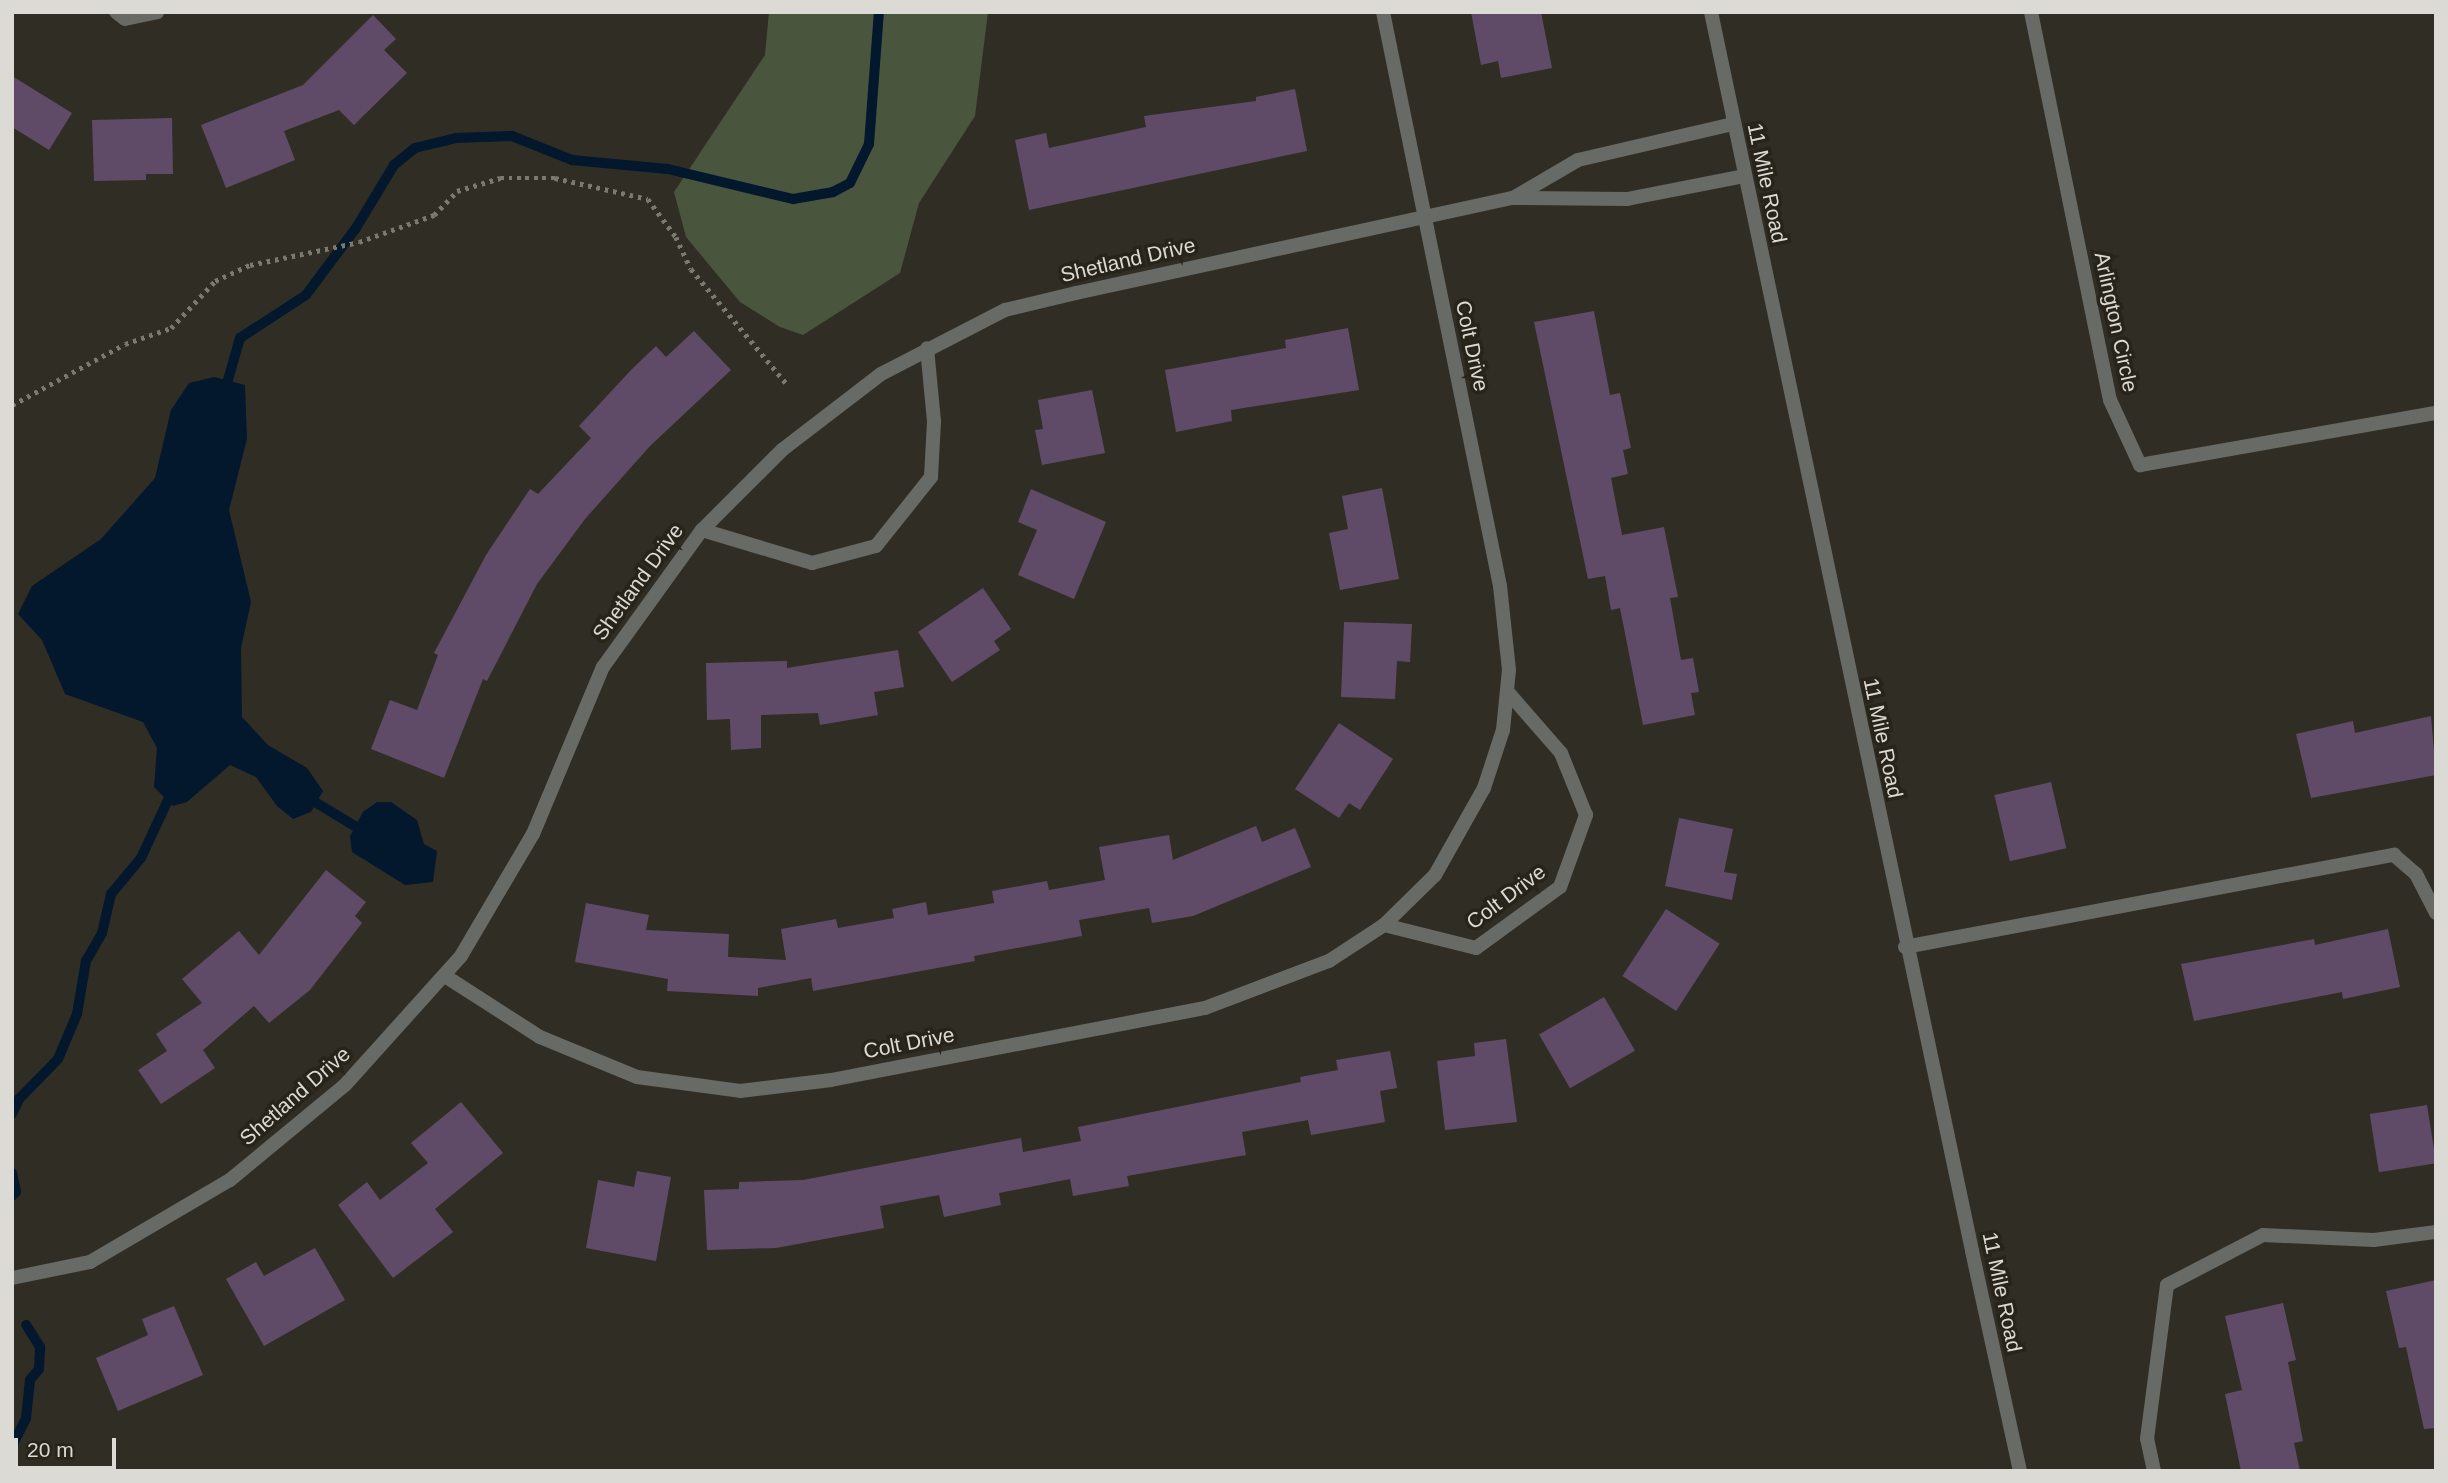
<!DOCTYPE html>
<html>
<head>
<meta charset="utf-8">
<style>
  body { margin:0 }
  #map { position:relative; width:2448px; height:1483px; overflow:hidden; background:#302e24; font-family:Arial,sans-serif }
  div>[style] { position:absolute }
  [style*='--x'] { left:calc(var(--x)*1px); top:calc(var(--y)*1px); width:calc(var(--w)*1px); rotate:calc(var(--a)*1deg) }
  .green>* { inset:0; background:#49553d }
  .water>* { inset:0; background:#03172d }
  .stream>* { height:10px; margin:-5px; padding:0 5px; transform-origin:5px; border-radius:5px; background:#03172d }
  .building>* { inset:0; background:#5f4b67; transform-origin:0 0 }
  .path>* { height:4.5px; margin-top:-2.25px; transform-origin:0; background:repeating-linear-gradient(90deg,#7b7970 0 3.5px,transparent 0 8.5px) }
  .service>* { height:14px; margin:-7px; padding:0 7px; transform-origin:7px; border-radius:7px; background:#686a65 }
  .minor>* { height:14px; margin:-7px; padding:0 7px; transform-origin:7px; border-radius:7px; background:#686a65 }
  .tertiary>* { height:14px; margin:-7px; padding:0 7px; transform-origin:7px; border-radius:7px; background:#686a65 }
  span { translate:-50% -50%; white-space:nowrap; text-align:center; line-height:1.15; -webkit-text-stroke:7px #27251a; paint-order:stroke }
  .street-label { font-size:21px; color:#dcdad4 }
  .frame { position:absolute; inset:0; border:14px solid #dcdad4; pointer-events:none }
  .scale { position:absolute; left:14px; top:1438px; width:102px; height:32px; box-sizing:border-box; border:4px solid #dcdad4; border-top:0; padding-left:9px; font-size:21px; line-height:24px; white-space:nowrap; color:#dcdad4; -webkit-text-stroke:5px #27251a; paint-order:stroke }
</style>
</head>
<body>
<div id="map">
  <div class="green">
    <i style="clip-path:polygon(769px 12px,988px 12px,975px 116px,919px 203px,900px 273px,803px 335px,780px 327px,740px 302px,686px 237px,674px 192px,765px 55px)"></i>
  </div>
  <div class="water">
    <i style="clip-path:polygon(214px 377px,245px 385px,247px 439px,229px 510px,251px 602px,241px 648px,242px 717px,268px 745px,307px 768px,323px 791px,311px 812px,293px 819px,277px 806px,256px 777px,230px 765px,187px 802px,173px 806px,154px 787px,157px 748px,143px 722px,65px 694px,42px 640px,18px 614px,32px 586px,101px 539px,155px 478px,171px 410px,189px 383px)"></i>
    <i style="clip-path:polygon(377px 802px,391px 802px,417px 820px,424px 844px,437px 851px,433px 882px,405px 885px,352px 852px,350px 836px,363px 812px)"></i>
  </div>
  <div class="stream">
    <i style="--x:224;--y:394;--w:58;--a:-74.1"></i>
    <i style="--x:240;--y:338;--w:79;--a:-33.1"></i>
    <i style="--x:306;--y:295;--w:84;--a:-53.3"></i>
    <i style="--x:356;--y:228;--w:74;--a:-58.9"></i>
    <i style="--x:394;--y:165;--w:27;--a:-39"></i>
    <i style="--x:415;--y:148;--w:42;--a:-13.7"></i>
    <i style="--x:456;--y:138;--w:56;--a:-2"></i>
    <i style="--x:512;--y:136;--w:65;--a:21.8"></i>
    <i style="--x:572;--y:160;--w:96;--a:5.4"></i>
    <i style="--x:668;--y:169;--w:129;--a:13.5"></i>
    <i style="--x:793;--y:199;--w:41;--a:-9.9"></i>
    <i style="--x:833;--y:192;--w:19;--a:-28"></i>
    <i style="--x:850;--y:183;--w:43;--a:-64"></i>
    <i style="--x:869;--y:144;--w:132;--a:-85.7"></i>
    <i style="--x:305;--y:796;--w:68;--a:31.1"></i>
    <i style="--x:12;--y:1114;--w:17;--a:-65"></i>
    <i style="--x:19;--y:1099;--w:56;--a:-45.7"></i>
    <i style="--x:58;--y:1059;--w:49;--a:-67.1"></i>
    <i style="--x:77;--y:1014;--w:54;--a:-80.4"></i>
    <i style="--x:86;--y:961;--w:32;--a:-60"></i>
    <i style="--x:102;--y:933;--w:40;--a:-77"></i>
    <i style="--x:111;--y:894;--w:47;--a:-50.2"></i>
    <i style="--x:141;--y:858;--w:76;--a:-65.1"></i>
    <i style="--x:12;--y:1173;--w:19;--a:78"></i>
    <i style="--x:16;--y:1192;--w:6;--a:135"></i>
    <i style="--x:12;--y:1446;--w:31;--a:-63"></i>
    <i style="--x:26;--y:1418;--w:38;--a:-84"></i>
    <i style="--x:30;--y:1380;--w:14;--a:-51"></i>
    <i style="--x:39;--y:1369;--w:22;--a:-87"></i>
    <i style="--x:40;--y:1347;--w:26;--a:-122"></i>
  </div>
  <div class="building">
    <i style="clip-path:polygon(1471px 12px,1541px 12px,1552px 68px,1501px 78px,1498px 61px,1481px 65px)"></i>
    <i style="clip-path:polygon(373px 15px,396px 39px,384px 50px,407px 73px,354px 125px,339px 110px,284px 131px,295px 160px,226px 188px,201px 125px,303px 85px)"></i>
    <i style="clip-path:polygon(12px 76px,72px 113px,49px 150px,12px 127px)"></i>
    <i style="clip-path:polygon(1295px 89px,1307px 151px,1029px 210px,1015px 140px,1046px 133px,1049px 148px,1146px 127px,1144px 116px,1256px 101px,1256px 97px)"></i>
    <i style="clip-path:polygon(172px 118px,173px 174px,146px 174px,146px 180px,94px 181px,92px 120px)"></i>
    <i style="clip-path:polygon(1594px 311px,1610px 395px,1620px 393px,1631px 448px,1623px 450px,1628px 474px,1611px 478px,1622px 535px,1664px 527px,1678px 597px,1670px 598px,1681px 660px,1693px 658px,1699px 692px,1691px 693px,1695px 715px,1643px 725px,1620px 608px,1611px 610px,1605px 576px,1588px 579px,1534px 322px)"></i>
    <i style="clip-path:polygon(1348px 328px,1359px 390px,1231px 410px,1232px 421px,1176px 432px,1165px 370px,1286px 348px,1285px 340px)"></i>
    <i style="clip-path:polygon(694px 331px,731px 370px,650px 446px,585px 519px,537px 584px,487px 681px,483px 679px,444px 778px,371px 749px,390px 700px,417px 710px,438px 655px,434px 653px,486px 555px,530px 489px,538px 494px,591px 438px,579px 426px,632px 369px,656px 346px,666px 357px)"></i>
    <i style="clip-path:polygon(1092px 390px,1105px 453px,1042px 465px,1035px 430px,1043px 429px,1038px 400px)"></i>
    <i style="clip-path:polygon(1382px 488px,1399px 579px,1340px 590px,1329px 533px,1348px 529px,1342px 496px)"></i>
    <i style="clip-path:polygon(1031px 489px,1106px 522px,1074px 599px,1018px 575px,1037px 530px,1018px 522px)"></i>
    <i style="clip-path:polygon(983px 588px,1011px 629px,994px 641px,1000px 650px,952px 682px,918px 632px)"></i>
    <i style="clip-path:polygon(1344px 622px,1412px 624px,1410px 662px,1397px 661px,1395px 699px,1341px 697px)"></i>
    <i style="clip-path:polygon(898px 650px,904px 687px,874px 692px,878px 715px,820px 725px,818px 713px,761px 715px,761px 748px,731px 750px,730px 719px,707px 720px,706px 663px,787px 661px,787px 668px)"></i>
    <i style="clip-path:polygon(2431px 716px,2436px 775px,2311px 798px,2296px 734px,2353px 721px,2355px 733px)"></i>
    <i style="clip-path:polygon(1339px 723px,1393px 759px,1360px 810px,1349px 803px,1339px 818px,1295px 789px)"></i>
    <i style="left:2051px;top:782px;width:68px;height:58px;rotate:77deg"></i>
    <i style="clip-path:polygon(1679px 818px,1733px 829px,1724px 872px,1737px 874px,1732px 900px,1665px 886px)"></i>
    <i style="clip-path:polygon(1256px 826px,1262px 842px,1295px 828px,1311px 867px,1193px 916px,1152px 923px,1149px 908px,1079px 920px,1082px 936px,974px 956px,975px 961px,813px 991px,811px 978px,758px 988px,758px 996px,667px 991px,668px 979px,575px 962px,586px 903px,649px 915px,646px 930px,729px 934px,728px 957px,786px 960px,781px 929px,836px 919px,838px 928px,894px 918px,892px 909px,926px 902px,928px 915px,994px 903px,992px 891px,1047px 881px,1049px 890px,1105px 880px,1099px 847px,1169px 835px,1173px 860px)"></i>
    <i style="clip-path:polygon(326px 870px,366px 902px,355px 916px,362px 923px,310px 990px,269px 1023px,254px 1006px,203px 1050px,215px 1068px,161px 1104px,138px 1070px,167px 1051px,156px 1034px,202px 1003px,182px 979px,239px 931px,259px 955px)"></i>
    <i style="left:1666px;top:909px;width:64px;height:80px;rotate:33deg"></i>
    <i style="clip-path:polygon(2388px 929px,2400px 987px,2343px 999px,2342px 992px,2194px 1021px,2181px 964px,2314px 939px,2315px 945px)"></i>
    <i style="left:1604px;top:997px;width:62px;height:75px;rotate:60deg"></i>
    <i style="clip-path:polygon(1506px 1039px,1517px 1122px,1445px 1130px,1437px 1061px,1475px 1056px,1474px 1043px)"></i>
    <i style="clip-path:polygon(1390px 1051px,1397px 1088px,1380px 1091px,1385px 1122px,1311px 1135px,1308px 1120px,1242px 1132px,1246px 1155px,1127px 1176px,1129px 1186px,1073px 1196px,1070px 1179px,999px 1193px,1001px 1205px,944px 1217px,939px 1195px,880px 1206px,884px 1228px,776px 1248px,707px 1250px,704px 1190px,739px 1189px,739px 1182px,803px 1180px,1021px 1138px,1023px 1152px,1081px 1141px,1078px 1127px,1301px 1082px,1300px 1077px,1338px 1070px,1336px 1060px)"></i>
    <i style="clip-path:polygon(461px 1102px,503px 1153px,435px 1209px,453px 1232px,393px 1278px,338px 1205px,367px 1182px,380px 1200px,428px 1163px,411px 1143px)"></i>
    <i style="left:2427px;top:1105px;width:59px;height:58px;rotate:81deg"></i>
    <i style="clip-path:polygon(637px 1171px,671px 1177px,656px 1261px,586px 1248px,598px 1180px,634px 1187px)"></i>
    <i style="clip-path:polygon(315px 1248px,345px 1300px,264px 1346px,226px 1279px,256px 1262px,264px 1276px)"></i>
    <i style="clip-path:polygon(2436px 1280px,2436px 1428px,2424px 1429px,2406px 1347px,2399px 1348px,2386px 1291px)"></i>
    <i style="clip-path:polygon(2283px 1303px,2296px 1360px,2288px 1362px,2303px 1441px,2294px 1443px,2300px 1471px,2241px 1471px,2225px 1394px,2242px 1390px,2225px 1316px)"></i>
    <i style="clip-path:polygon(174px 1306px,203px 1375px,118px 1411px,96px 1358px,148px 1335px,142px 1319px)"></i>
  </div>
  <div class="path">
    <i style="--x:12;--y:405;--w:128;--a:-28.4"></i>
    <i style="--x:125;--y:344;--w:49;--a:-19.2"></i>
    <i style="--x:171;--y:328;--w:64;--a:-46.9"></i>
    <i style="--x:215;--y:281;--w:38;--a:-25"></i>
    <i style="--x:250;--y:265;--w:111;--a:-11.9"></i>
    <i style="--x:359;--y:242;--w:80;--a:-19.8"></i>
    <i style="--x:434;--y:215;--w:33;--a:-46"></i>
    <i style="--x:457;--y:191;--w:45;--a:-16.8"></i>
    <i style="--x:500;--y:178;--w:55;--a:0"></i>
    <i style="--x:555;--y:178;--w:95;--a:12.7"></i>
    <i style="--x:648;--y:199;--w:47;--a:53.6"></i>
    <i style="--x:676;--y:237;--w:35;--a:65"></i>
    <i style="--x:691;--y:269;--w:148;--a:50.2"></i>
  </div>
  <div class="service">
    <i style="--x:702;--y:530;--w:115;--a:16.7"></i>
    <i style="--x:812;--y:563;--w:66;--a:-14.9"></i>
    <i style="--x:876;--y:546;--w:88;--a:-51.4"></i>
    <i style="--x:931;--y:477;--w:56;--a:-86.9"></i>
    <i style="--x:934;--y:421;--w:73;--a:-95.5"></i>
  </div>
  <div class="minor">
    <i style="--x:116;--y:12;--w:11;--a:38"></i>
    <i style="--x:125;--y:19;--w:33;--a:-12"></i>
    <i style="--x:2031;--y:12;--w:396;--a:78.5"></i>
    <i style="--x:2110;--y:400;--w:72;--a:65.2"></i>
    <i style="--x:2140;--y:465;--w:301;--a:-10"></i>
    <i style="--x:1513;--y:198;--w:75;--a:-30.3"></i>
    <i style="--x:1578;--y:160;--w:159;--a:-13.1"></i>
    <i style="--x:1384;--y:925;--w:95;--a:14"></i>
    <i style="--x:1476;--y:948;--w:104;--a:-36"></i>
    <i style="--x:1560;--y:887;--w:77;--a:-70.1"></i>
    <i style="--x:1586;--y:815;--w:67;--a:-112"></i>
    <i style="--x:1561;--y:753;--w:82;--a:-131.1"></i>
    <i style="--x:1905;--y:947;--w:498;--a:-10.7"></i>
    <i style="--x:2394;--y:855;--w:29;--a:41"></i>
    <i style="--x:2416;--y:874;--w:44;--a:62.9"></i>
    <i style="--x:445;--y:976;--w:113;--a:32.7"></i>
    <i style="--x:540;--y:1037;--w:105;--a:22.4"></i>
    <i style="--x:637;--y:1077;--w:104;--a:7.7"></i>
    <i style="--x:740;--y:1091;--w:92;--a:-6.9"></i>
    <i style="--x:831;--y:1080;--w:381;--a:-10.9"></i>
    <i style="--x:1205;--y:1008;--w:133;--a:-20.8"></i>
    <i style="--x:1329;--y:961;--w:66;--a:-33.2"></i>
    <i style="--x:1384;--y:925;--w:71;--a:-44.4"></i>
    <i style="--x:1435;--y:875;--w:100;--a:-60.6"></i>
    <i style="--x:1484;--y:788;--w:61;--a:-71.9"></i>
    <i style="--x:1503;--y:730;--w:60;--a:-84.3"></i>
    <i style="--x:1509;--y:670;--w:84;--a:-96.1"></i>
    <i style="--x:1500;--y:586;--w:586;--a:-101.52"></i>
    <i style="--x:1972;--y:1251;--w:225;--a:77.7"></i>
    <i style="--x:12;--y:1278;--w:80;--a:-11.6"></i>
    <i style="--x:90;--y:1262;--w:162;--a:-30.4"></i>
    <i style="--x:230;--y:1180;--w:149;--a:-39.6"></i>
    <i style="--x:345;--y:1085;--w:173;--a:-48"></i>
    <i style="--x:461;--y:956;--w:142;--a:-59.5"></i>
    <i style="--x:533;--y:834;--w:181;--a:-67.3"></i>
    <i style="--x:603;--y:667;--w:168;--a:-54.2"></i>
    <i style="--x:701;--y:531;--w:115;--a:-45"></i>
    <i style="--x:782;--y:450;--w:125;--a:-37.5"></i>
    <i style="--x:881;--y:374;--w:140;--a:-27.3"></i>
    <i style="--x:1005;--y:310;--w:73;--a:-13.5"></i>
    <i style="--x:1076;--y:293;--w:446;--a:-12.3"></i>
    <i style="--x:1512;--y:198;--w:115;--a:0.5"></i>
    <i style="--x:1627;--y:199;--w:119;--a:-11.1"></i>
    <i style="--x:2154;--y:1471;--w:33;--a:-102"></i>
    <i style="--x:2147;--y:1439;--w:155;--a:-82.6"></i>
    <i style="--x:2167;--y:1285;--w:108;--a:-27.5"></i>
    <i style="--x:2263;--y:1235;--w:111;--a:2.6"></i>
    <i style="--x:2374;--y:1240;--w:63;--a:-7.4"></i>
  </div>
  <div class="tertiary">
    <i style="--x:1711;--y:12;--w:1266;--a:78.1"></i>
  </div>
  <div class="street-label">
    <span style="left:1767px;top:183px;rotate:78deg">11 Mile Road</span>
    <span style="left:1128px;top:260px;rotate:-13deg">Shetland Drive</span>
    <span style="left:2116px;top:322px;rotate:78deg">Arlington Circle</span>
    <span style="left:1472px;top:346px;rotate:78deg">Colt Drive</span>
    <span style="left:638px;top:582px;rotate:-54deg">Shetland Drive</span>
    <span style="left:1883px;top:738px;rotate:78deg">11 Mile Road</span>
    <span style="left:1506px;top:897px;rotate:-37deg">Colt Drive</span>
    <span style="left:909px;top:1043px;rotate:-11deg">Colt Drive</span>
    <span style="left:295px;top:1096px;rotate:-41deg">Shetland Drive</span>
    <span style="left:2002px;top:1292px;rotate:78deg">11 Mile Road</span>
  </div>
  <div class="frame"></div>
  <div class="scale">20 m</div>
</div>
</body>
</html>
